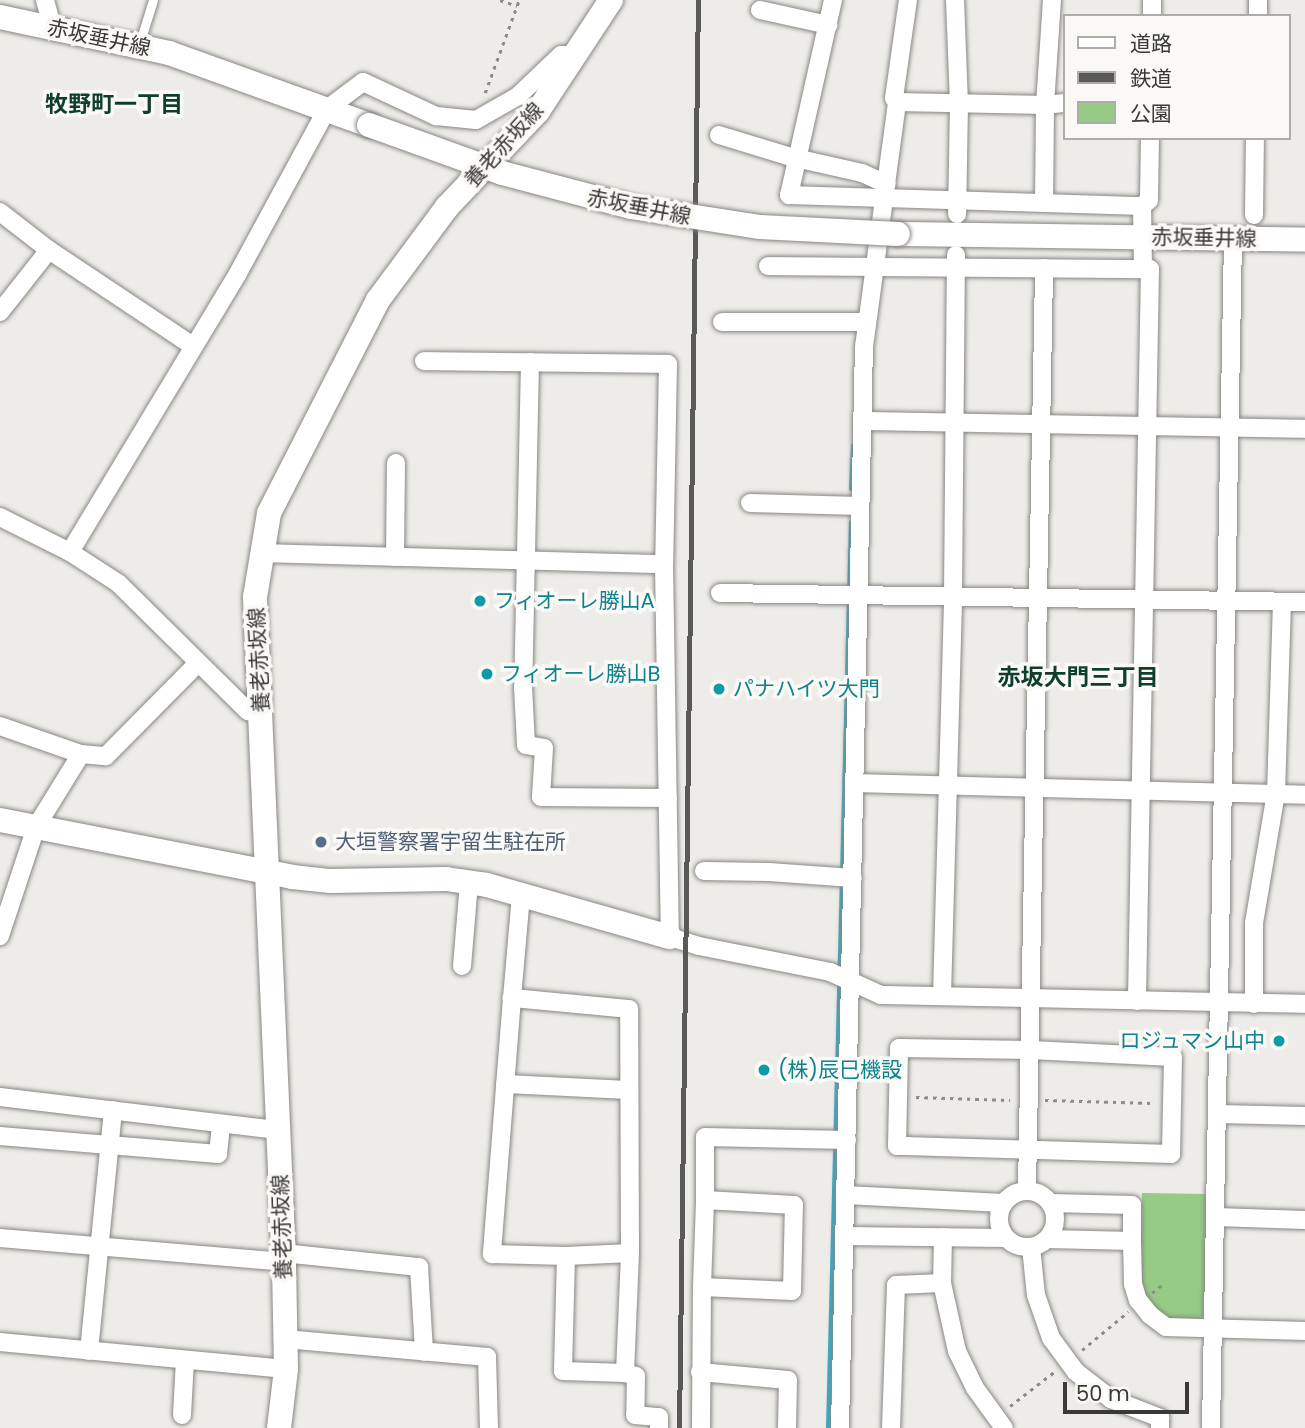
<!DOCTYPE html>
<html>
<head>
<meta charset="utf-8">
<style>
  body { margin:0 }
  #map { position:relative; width:1305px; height:1428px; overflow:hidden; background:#edece8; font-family:Poppins,"Noto Sans JP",sans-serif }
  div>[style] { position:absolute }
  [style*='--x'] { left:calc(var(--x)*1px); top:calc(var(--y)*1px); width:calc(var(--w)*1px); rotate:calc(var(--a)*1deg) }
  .green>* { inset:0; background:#96cb86 }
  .stream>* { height:5px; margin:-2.5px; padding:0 2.5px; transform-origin:2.5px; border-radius:2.5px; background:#30adcd }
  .path>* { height:2.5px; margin-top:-1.25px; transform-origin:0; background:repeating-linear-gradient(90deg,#8b8b88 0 3.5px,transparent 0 8.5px) }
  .roads { filter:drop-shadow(0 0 2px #888783) drop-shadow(0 0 2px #888783) }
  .lane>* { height:9px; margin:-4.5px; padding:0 4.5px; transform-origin:4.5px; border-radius:4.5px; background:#fff }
  .street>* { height:18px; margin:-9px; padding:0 9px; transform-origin:9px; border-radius:9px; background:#fff }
  .street>.ring { margin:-9px; padding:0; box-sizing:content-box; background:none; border:18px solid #fff; border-radius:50% }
  .secondary>* { height:24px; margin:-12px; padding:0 12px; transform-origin:12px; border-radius:12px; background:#fff }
  .rail>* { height:5px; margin:-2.5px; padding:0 2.5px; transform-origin:2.5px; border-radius:2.5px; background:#595957 }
  .bridges { filter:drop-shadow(0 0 2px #888783) drop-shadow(0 0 2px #888783) }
  .secondary-bridge>* { height:24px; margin:-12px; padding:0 12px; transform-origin:12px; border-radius:12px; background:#fff }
  .dots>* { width:19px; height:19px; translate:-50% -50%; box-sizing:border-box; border:4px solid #fbf9f5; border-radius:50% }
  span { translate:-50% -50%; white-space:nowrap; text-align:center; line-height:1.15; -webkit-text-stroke:7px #fbf9f5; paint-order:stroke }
  .street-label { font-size:21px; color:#393937 }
  .culture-label { font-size:21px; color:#0d838f }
  .left { translate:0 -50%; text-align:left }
  .right { translate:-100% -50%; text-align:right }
  .service-label { font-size:21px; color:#4e5e75 }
  .neighbourhood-label { font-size:23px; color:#0e3e2c; font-weight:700 }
  .legend { position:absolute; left:1063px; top:14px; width:228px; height:126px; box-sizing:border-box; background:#fbf9f5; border:2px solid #adaca9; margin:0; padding:9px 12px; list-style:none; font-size:21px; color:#393937 }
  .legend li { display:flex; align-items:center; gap:14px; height:35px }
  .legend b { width:35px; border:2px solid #adaca9 }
  .scale { position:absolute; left:1063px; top:1382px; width:126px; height:32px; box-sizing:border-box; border:4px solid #393937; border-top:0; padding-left:9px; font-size:21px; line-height:24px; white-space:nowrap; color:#393937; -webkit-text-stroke:5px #fbf9f5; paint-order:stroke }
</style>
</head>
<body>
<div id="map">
  <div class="green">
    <i style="clip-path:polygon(1142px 1193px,1208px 1194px,1207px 1313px,1197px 1321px,1171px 1320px,1151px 1305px,1140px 1286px)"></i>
  </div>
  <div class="stream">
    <i style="--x:851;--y:488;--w:43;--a:-87.3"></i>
    <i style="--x:828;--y:1428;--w:906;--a:-88.55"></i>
  </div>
  <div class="path">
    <i style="--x:500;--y:0;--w:18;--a:19"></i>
    <i style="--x:485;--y:93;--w:99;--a:-69.9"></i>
    <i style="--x:916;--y:1097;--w:94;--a:1.8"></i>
    <i style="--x:1045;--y:1100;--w:109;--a:1.6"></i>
    <i style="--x:1152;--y:1293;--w:13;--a:-39"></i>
    <i style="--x:1082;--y:1350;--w:60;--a:-39.6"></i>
    <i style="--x:1010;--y:1406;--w:56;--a:-37.7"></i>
  </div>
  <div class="roads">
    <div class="lane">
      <i style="--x:139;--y:45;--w:47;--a:-72.7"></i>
    </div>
    <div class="street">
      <i style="--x:45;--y:0;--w:28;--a:75"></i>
      <i style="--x:833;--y:0;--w:200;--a:102.7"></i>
      <i style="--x:789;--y:195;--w:353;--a:1.8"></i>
      <i style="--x:1142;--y:206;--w:63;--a:89.1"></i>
      <i style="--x:1143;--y:269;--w:7;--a:0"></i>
      <i style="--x:1150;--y:269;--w:732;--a:91.02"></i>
      <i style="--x:955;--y:0;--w:104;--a:87.8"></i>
      <i style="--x:959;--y:104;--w:110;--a:91"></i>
      <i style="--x:760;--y:10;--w:70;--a:12.4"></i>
      <i style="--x:1152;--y:16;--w:16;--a:-90"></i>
      <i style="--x:1258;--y:16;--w:16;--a:-90"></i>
      <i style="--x:897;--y:102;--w:5;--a:-127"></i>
      <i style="--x:894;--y:98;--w:99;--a:-81.9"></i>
      <i style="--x:719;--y:135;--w:75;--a:17"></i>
      <i style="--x:791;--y:157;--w:73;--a:12.7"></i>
      <i style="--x:862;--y:173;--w:27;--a:24"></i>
      <i style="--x:1044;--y:203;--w:98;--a:-89.4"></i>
      <i style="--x:1045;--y:105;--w:105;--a:-86.2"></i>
      <i style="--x:1142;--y:206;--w:9;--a:-41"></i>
      <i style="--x:1149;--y:200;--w:62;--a:-89.1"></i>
      <i style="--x:0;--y:212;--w:62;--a:37.8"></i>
      <i style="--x:49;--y:250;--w:173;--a:33.7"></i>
      <i style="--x:1254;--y:215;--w:77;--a:-89.3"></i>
      <i style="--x:768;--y:266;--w:375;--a:0.5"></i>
      <i style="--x:0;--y:312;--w:79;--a:-51.7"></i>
      <i style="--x:722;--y:322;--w:145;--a:0"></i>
      <i style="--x:424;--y:361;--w:244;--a:0.7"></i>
      <i style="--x:668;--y:364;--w:200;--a:91.1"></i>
      <i style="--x:530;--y:362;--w:325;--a:91.2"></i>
      <i style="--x:523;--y:687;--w:58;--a:87"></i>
      <i style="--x:526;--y:745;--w:18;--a:9"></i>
      <i style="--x:544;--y:748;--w:49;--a:93.5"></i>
      <i style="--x:541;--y:797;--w:127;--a:0.5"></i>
      <i style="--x:862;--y:421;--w:443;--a:1"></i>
      <i style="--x:750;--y:503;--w:110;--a:1.6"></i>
      <i style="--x:0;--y:517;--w:78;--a:26.6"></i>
      <i style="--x:70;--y:552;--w:57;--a:32.9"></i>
      <i style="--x:118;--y:583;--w:182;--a:44.6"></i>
      <i style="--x:248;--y:711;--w:15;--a:16"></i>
      <i style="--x:70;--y:552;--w:323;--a:-58.9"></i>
      <i style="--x:237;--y:275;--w:189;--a:-61.5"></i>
      <i style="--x:327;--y:109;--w:45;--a:-36.9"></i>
      <i style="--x:363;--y:82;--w:81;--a:25"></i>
      <i style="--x:436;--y:116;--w:40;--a:5.7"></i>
      <i style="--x:476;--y:120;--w:48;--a:-29.7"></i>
      <i style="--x:518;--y:96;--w:59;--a:-43.6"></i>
      <i style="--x:561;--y:55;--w:17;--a:0"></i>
      <i style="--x:260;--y:553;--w:404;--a:1.6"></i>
      <i style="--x:664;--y:564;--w:373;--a:89.1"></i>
      <i style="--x:670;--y:937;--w:30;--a:17"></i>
      <i style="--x:699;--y:946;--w:134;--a:11.2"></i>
      <i style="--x:830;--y:972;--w:56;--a:24.3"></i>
      <i style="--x:881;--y:995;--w:424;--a:1.2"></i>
      <i style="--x:395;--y:557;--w:94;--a:-89.4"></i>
      <i style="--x:720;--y:593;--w:585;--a:0.88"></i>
      <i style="--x:0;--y:726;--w:86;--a:19.1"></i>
      <i style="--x:81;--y:754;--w:86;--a:121.7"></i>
      <i style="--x:36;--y:827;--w:115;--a:108.3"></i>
      <i style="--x:81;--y:754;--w:25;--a:5"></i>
      <i style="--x:106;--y:756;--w:129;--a:-45.3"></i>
      <i style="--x:854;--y:783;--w:451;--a:1.5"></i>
      <i style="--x:704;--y:871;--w:65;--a:0.9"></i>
      <i style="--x:769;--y:872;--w:84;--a:4.1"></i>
      <i style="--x:462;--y:966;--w:84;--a:-85.2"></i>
      <i style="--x:942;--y:996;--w:400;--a:-88.4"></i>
      <i style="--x:953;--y:596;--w:341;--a:-89.5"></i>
      <i style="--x:512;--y:998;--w:103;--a:-85"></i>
      <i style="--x:1254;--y:1004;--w:81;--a:-90"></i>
      <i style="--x:1254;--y:923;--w:132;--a:-80.4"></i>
      <i style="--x:1276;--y:793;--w:191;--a:-88.2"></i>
      <i style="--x:899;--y:1048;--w:132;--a:0.9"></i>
      <i style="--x:1031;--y:1050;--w:142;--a:2.8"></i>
      <i style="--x:1173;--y:1057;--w:97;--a:91.2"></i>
      <i style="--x:1171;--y:1154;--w:274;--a:-178.3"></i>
      <i style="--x:897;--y:1146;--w:98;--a:-88.8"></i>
      <i style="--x:505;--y:1084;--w:124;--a:2.8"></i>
      <i style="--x:0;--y:1097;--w:280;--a:6.8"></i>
      <i style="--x:1218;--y:1114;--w:87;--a:1.3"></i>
      <i style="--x:0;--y:1136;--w:219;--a:4.7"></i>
      <i style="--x:218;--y:1154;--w:30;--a:-84"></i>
      <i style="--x:1027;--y:1190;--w:922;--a:-88.94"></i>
      <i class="ring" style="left:999px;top:1191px;width:38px;height:38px"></i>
      <i style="--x:846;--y:1195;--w:157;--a:2.9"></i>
      <i style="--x:1216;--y:1217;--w:89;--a:1.9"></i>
      <i style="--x:845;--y:1236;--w:160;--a:0.7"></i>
      <i style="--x:943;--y:1237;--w:46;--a:91.2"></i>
      <i style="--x:942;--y:1283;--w:70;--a:77.6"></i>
      <i style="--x:957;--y:1351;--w:41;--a:64.1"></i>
      <i style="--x:975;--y:1388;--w:49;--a:54.1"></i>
      <i style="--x:0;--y:1238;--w:285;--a:4.8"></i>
      <i style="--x:1048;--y:1239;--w:84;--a:1.4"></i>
      <i style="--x:1132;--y:1241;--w:36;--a:-90"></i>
      <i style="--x:1132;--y:1205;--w:81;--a:-178.6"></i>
      <i style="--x:1132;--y:1241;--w:43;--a:88.7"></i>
      <i style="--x:1133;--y:1284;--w:17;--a:73"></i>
      <i style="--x:1138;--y:1300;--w:19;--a:51"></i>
      <i style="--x:1150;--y:1315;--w:20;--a:37"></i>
      <i style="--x:1166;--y:1327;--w:139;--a:1.6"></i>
      <i style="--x:1031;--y:1247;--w:48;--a:84.1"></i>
      <i style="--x:1036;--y:1295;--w:46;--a:70.8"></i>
      <i style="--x:1051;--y:1338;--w:42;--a:53.7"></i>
      <i style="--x:1076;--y:1372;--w:44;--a:37.6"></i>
      <i style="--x:1111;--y:1399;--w:53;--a:21.2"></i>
      <i style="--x:1160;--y:1418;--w:10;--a:90"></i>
      <i style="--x:283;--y:1253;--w:137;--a:5.9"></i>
      <i style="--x:419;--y:1267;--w:85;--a:86.6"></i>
      <i style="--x:566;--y:1256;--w:115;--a:91.5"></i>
      <i style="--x:563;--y:1371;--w:62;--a:1.8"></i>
      <i style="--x:625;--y:1373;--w:120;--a:-87.6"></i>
      <i style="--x:630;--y:1253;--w:244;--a:-90.2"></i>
      <i style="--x:629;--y:1009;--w:118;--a:-174.6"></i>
      <i style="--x:512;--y:998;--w:257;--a:94.5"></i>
      <i style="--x:492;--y:1254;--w:74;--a:1.5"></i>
      <i style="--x:566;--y:1256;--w:64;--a:-2.7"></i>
      <i style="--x:702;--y:1287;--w:87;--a:-88"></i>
      <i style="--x:285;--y:1339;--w:203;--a:5.1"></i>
      <i style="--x:487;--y:1357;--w:71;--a:88.4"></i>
      <i style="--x:0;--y:1342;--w:287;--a:5.4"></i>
      <i style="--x:89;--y:1351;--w:242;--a:-84.3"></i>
      <i style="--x:700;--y:1372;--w:88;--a:5.2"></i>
      <i style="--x:788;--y:1380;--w:48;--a:91.2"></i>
      <i style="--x:625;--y:1373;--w:11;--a:15"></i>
      <i style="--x:636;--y:1376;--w:39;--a:91"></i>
      <i style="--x:635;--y:1415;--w:24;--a:5"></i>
      <i style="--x:659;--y:1417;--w:11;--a:90"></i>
      <i style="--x:182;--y:1415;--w:55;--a:-86.9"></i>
      <i style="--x:701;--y:1428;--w:141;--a:-89.6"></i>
      <i style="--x:702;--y:1287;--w:90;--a:2.5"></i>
      <i style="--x:792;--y:1291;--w:86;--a:-88.7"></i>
      <i style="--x:794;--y:1205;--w:89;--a:-176.8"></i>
      <i style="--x:705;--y:1200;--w:63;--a:-90"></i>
      <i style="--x:705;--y:1137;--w:142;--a:1.2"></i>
      <i style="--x:840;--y:1428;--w:1081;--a:-88.73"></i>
      <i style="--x:864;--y:347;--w:247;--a:-82.3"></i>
      <i style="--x:897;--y:102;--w:148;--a:1.2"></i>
      <i style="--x:1045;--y:105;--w:20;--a:-6"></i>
      <i style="--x:891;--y:1428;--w:143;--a:-88"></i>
      <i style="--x:896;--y:1285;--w:46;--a:-2.5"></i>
      <i style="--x:1211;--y:1428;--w:1190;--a:-88.94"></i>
    </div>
    <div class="secondary">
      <i style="--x:0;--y:17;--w:173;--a:12"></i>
      <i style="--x:169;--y:53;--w:213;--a:19.8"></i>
      <i style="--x:898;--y:234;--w:407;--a:0.8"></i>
      <i style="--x:0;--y:820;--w:298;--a:11"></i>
      <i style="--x:292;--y:877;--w:39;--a:6"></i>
      <i style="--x:331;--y:881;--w:115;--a:-1"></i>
      <i style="--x:446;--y:879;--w:41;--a:8.3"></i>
      <i style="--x:487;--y:885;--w:190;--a:15.9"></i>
      <i style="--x:279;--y:1428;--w:59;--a:-83.2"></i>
      <i style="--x:286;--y:1369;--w:107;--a:-91.1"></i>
      <i style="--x:284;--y:1262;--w:666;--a:-92.5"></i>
      <i style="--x:255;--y:597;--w:85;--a:-80.5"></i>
      <i style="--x:269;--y:513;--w:239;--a:-62.9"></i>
      <i style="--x:378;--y:300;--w:116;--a:-53.4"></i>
      <i style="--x:447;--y:207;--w:132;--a:-46.5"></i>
      <i style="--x:538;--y:111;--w:133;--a:-56.7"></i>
    </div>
  </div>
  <div class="rail">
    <i style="--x:679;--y:1428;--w:1428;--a:-89.24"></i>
  </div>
  <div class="bridges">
    <div class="secondary-bridge">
      <i style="--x:369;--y:125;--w:141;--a:19.8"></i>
      <i style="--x:502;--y:173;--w:133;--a:14.8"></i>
      <i style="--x:631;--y:207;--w:131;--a:8.8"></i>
      <i style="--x:760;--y:227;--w:138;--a:2.9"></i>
    </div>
  </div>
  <div class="dots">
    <i style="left:480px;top:601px;background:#0f9aa8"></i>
    <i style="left:487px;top:674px;background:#0f9aa8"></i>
    <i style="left:719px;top:689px;background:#0f9aa8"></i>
    <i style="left:321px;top:842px;background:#5c6f8a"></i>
    <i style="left:1279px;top:1041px;background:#0f9aa8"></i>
    <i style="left:764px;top:1070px;background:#0f9aa8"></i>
  </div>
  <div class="street-label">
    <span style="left:99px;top:38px;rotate:12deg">赤坂垂井線</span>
    <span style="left:504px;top:145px;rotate:-48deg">養老赤坂線</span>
    <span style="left:639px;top:207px;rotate:11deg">赤坂垂井線</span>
    <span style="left:1204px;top:238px;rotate:1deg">赤坂垂井線</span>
    <span style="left:259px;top:660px;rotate:-93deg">養老赤坂線</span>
    <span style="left:282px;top:1227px;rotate:-92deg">養老赤坂線</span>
  </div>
  <div class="culture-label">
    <span class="left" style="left:494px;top:601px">フィオーレ勝山A</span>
    <span class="left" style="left:501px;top:674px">フィオーレ勝山B</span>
    <span class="left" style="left:733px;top:689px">パナハイツ大門</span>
    <span class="right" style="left:1265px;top:1041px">ロジュマン山中</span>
    <span class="left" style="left:778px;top:1070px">(株)辰巳機設</span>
  </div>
  <div class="service-label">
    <span class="left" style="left:335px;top:842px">大垣警察署宇留生駐在所</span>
  </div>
  <div class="neighbourhood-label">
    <span style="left:114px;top:104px">牧野町一丁目</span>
    <span style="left:1078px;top:677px">赤坂大門三丁目</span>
  </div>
  <ul class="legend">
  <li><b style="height:9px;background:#fff"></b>道路</li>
  <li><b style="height:9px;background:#595957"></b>鉄道</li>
  <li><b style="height:19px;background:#96cb86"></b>公園</li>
  </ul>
  <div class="scale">50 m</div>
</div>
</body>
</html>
